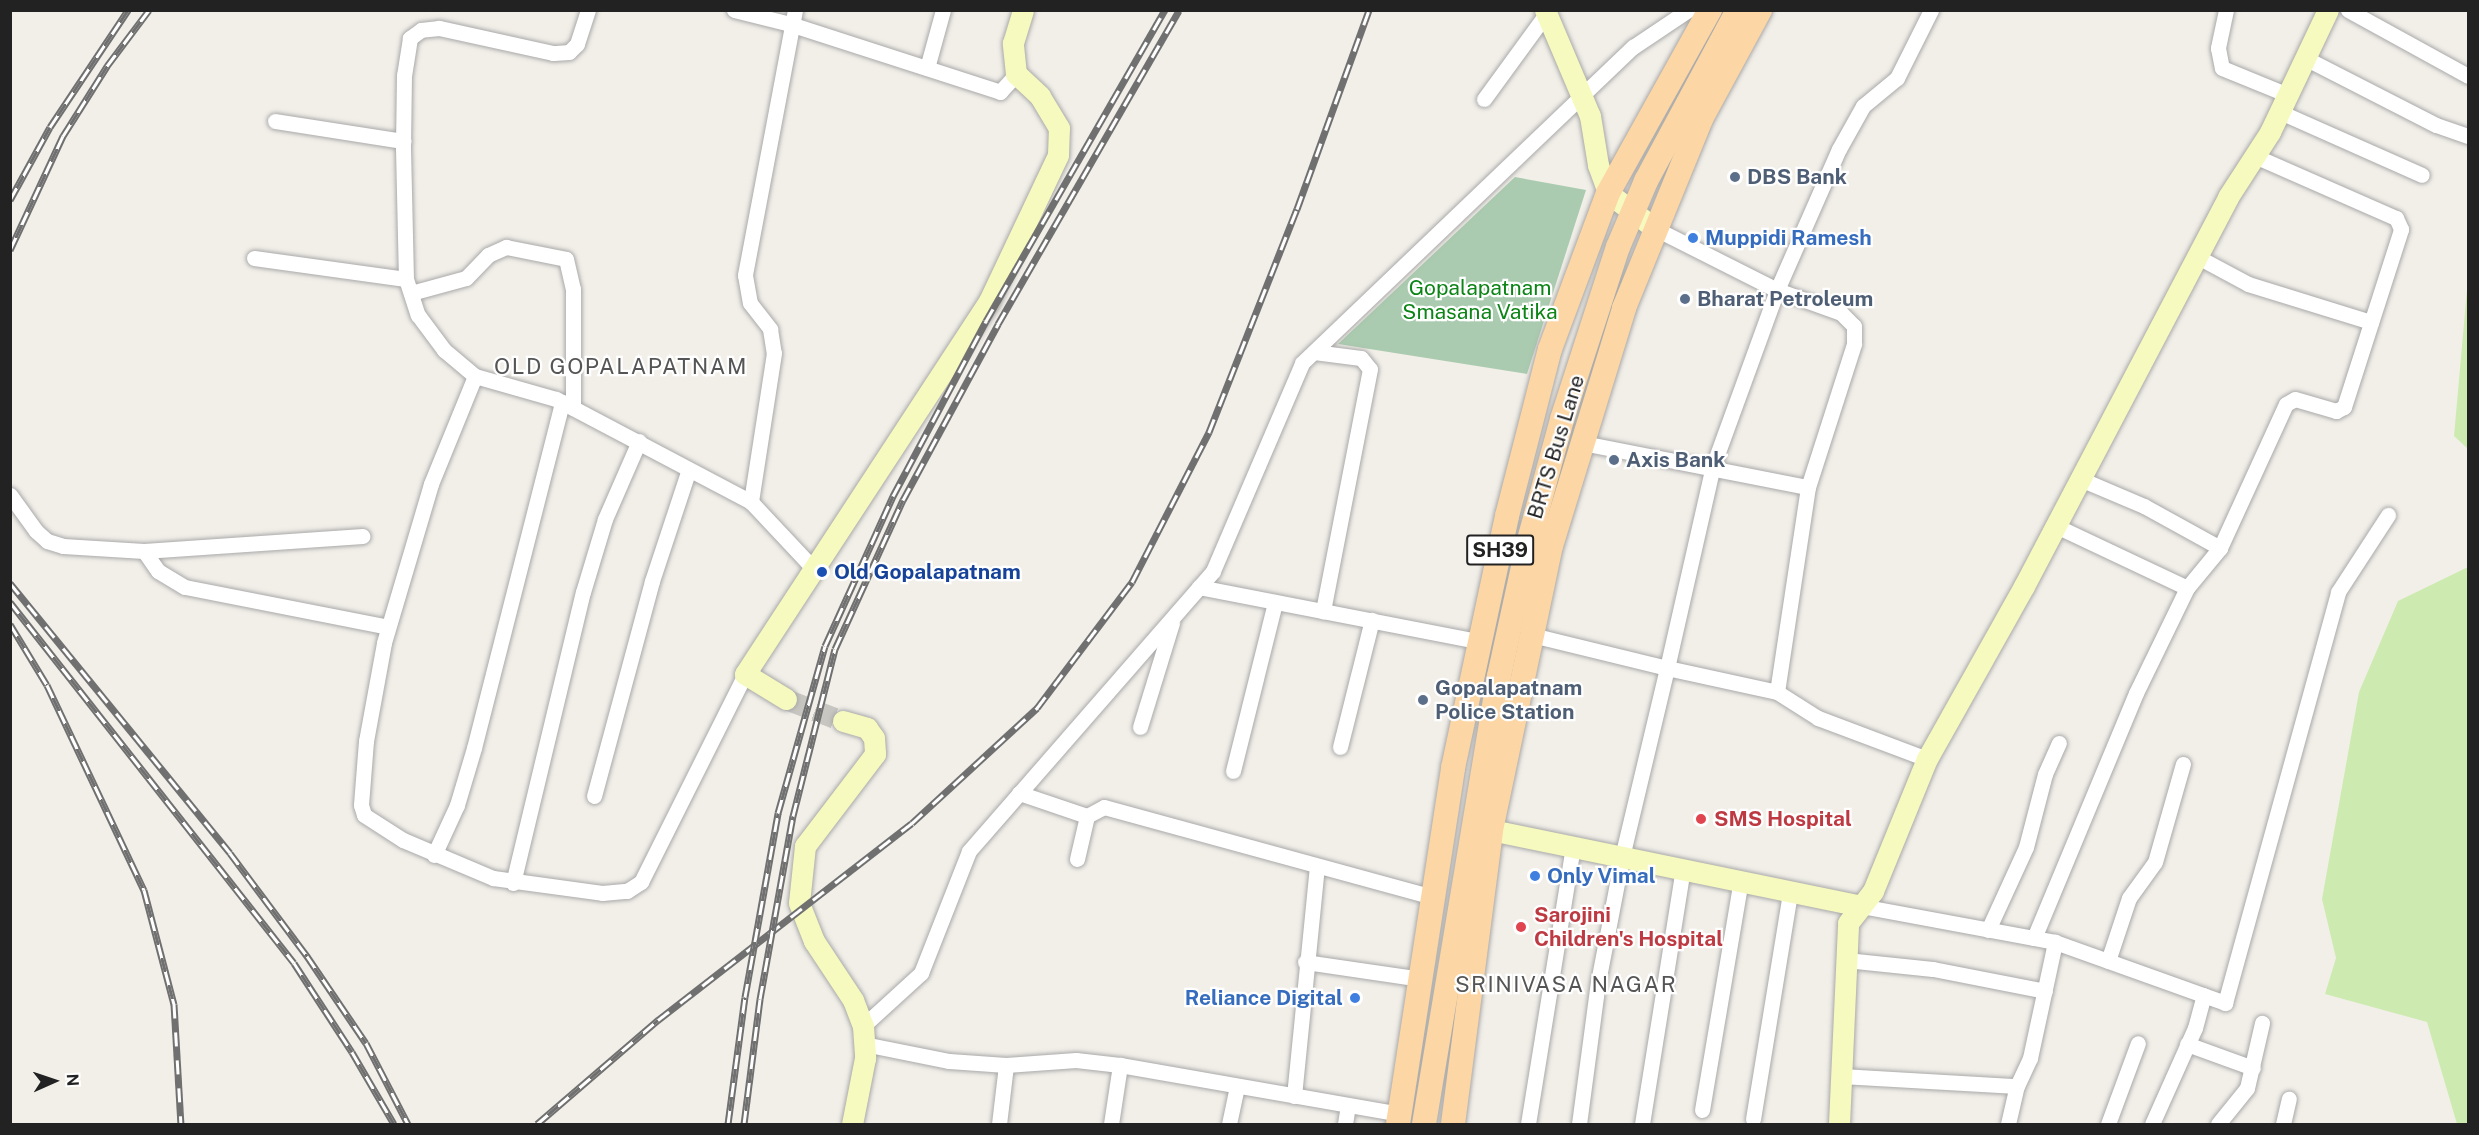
<!DOCTYPE html>
<html>
<head>
<meta charset="utf-8">
<style>
  body { margin:0 }
  #map { position:relative; width:2479px; height:1135px; overflow:hidden; background:#f2efe9; font-family:"Public Sans",sans-serif }
  div>[style] { position:absolute }
  [style*='--x'] { left:calc(var(--x)*1px); top:calc(var(--y)*1px); width:calc(var(--w)*1px); rotate:calc(var(--a)*1deg) }
  .grass>* { inset:0; background:#cdebb0 }
  .cemetery>* { inset:0; background:#aacbaf }
  .secondary-tunnel>* { height:21px; margin-top:-10.5px; transform-origin:0; background:repeating-linear-gradient(90deg,#c8c6c1 0 21px,transparent 0 31px) }
  .roads { filter:drop-shadow(0 0 2px #a9a9a9) drop-shadow(0 0 2px #a9a9a9) }
  .street>* { height:15px; margin:-7.5px; padding:0 7.5px; transform-origin:7.5px; border-radius:7.5px; background:#fff }
  .secondary>* { height:21px; margin:-10.5px; padding:0 10.5px; transform-origin:10.5px; border-radius:10.5px; background:#f7fabf }
  .primary>* { height:24px; margin:-12px; padding:0 12px; transform-origin:12px; border-radius:12px; background:#fcd6a4 }
  .rail>* { height:7px; margin-top:-3.5px; transform-origin:0; background:repeating-linear-gradient(90deg,#fff 0 14px,#707070 0 28px); box-sizing:border-box; border-block:2px solid #707070 }
  .dots>* { width:16px; height:16px; translate:-50% -50%; box-sizing:border-box; border:3px solid #fff; border-radius:50% }
  span { translate:-50% -50%; white-space:nowrap; text-align:center; line-height:1.15; -webkit-text-stroke:4.5px #fff; paint-order:stroke }
  .shield-label span { padding:2px 4px; background:#fff; border:2px solid; border-radius:4px; -webkit-text-stroke-width:0 }
  .shield-label { font-size:20px; color:#222; font-weight:700 }
  .service-label { font-size:21px; color:#4e5e75; font-weight:700 }
  .left { translate:0 -50%; text-align:left }
  .shop-label { font-size:21px; color:#366cbe; font-weight:700 }
  .right { translate:-100% -50%; text-align:right }
  .park-label { font-size:21px; color:#0c8416 }
  .street-label { font-size:21px; color:#222 }
  .transit-label { font-size:21px; color:#164399; font-weight:700 }
  .health-label { font-size:21px; color:#be3a42; font-weight:700 }
  .neighbourhood-label { font-size:22px; color:#555; letter-spacing:1.5px }
  .frame { position:absolute; inset:0; border:12px solid #222; pointer-events:none }
  .north { position:absolute; left:24px; top:1051px; width:60px; height:60px; -webkit-text-stroke:4px #fff; paint-order:stroke; rotate:87deg; font-size:16px; font-weight:700; line-height:24px; text-align:center; color:#222 }
  .north::after { content:''; display:block; margin:auto; width:21px; height:27px; background:#222; clip-path:polygon(50% 0,100% 100%,50% 72%,0 100%) }
</style>
</head>
<body>
<div id="map">
  <div class="grass">
    <i style="clip-path:polygon(2468px 278px,2468px 449px,2454px 436px)"></i>
    <i style="clip-path:polygon(2468px 567px,2468px 1124px,2457px 1124px,2427px 1022px,2325px 994px,2336px 958px,2322px 899px,2359px 692px,2398px 601px)"></i>
  </div>
  <div class="cemetery">
    <i style="clip-path:polygon(1515px 177px,1586px 190px,1527px 374px,1338px 344px)"></i>
  </div>
  <div class="secondary-tunnel">
    <i style="--x:786;--y:699;--w:61;--a:21.1"></i>
  </div>
  <div class="roads">
    <div class="street">
      <i style="--x:588;--y:10;--w:36;--a:108"></i>
      <i style="--x:577;--y:44;--w:11;--a:135"></i>
      <i style="--x:569;--y:52;--w:16;--a:176"></i>
      <i style="--x:553;--y:53;--w:117;--a:-167.6"></i>
      <i style="--x:439;--y:28;--w:18;--a:174"></i>
      <i style="--x:421;--y:30;--w:14;--a:144"></i>
      <i style="--x:410;--y:38;--w:37;--a:99"></i>
      <i style="--x:404;--y:75;--w:73;--a:90.8"></i>
      <i style="--x:403;--y:148;--w:131;--a:88.7"></i>
      <i style="--x:406;--y:279;--w:38;--a:72"></i>
      <i style="--x:418;--y:315;--w:44;--a:53.4"></i>
      <i style="--x:444;--y:350;--w:40;--a:40"></i>
      <i style="--x:475;--y:376;--w:84;--a:15.9"></i>
      <i style="--x:556;--y:399;--w:221;--a:27.8"></i>
      <i style="--x:734;--y:10;--w:58;--a:14"></i>
      <i style="--x:790;--y:24;--w:221;--a:17.9"></i>
      <i style="--x:1000;--y:92;--w:24;--a:-48"></i>
      <i style="--x:795;--y:10;--w:270;--a:100.7"></i>
      <i style="--x:745;--y:275;--w:28;--a:80"></i>
      <i style="--x:750;--y:303;--w:33;--a:52"></i>
      <i style="--x:770;--y:329;--w:24;--a:81"></i>
      <i style="--x:774;--y:353;--w:151;--a:98.8"></i>
      <i style="--x:751;--y:502;--w:91;--a:46.8"></i>
      <i style="--x:2226;--y:10;--w:39;--a:102"></i>
      <i style="--x:2218;--y:48;--w:20;--a:79"></i>
      <i style="--x:2222;--y:68;--w:71;--a:22.2"></i>
      <i style="--x:2348;--y:10;--w:137;--a:28.8"></i>
      <i style="--x:2305;--y:58;--w:147;--a:27.1"></i>
      <i style="--x:2436;--y:125;--w:34;--a:19"></i>
      <i style="--x:927;--y:68;--w:60;--a:-74.6"></i>
      <i style="--x:1484;--y:99;--w:105;--a:-53.9"></i>
      <i style="--x:2280;--y:112;--w:155;--a:23.9"></i>
      <i style="--x:275;--y:121;--w:130;--a:8.9"></i>
      <i style="--x:1656;--y:229;--w:136;--a:26.8"></i>
      <i style="--x:1777;--y:290;--w:68;--a:19.8"></i>
      <i style="--x:1841;--y:313;--w:18;--a:45"></i>
      <i style="--x:1854;--y:326;--w:18;--a:90"></i>
      <i style="--x:1854;--y:344;--w:150;--a:107.8"></i>
      <i style="--x:1808;--y:487;--w:207;--a:98.6"></i>
      <i style="--x:1777;--y:692;--w:49;--a:32.4"></i>
      <i style="--x:1818;--y:718;--w:116;--a:20.6"></i>
      <i style="--x:2196;--y:256;--w:59;--a:28.3"></i>
      <i style="--x:2248;--y:284;--w:129;--a:17.2"></i>
      <i style="--x:254;--y:258;--w:153;--a:7.9"></i>
      <i style="--x:411;--y:293;--w:57;--a:-15.3"></i>
      <i style="--x:466;--y:278;--w:32;--a:-46"></i>
      <i style="--x:488;--y:255;--w:20;--a:-24"></i>
      <i style="--x:506;--y:247;--w:61;--a:11.3"></i>
      <i style="--x:566;--y:259;--w:31;--a:77"></i>
      <i style="--x:573;--y:289;--w:119;--a:90"></i>
      <i style="--x:1314;--y:352;--w:47;--a:7.3"></i>
      <i style="--x:1361;--y:358;--w:14;--a:51"></i>
      <i style="--x:1370;--y:369;--w:247;--a:101"></i>
      <i style="--x:475;--y:376;--w:117;--a:112.2"></i>
      <i style="--x:431;--y:484;--w:166;--a:106.5"></i>
      <i style="--x:384;--y:643;--w:100;--a:100.4"></i>
      <i style="--x:366;--y:741;--w:64;--a:94.5"></i>
      <i style="--x:361;--y:805;--w:10;--a:73"></i>
      <i style="--x:364;--y:815;--w:46;--a:32.7"></i>
      <i style="--x:403;--y:840;--w:98;--a:22.9"></i>
      <i style="--x:493;--y:878;--w:110;--a:7.8"></i>
      <i style="--x:602;--y:893;--w:25;--a:-5"></i>
      <i style="--x:627;--y:891;--w:17;--a:-33"></i>
      <i style="--x:641;--y:882;--w:233;--a:-63.4"></i>
      <i style="--x:1583;--y:443;--w:229;--a:11.1"></i>
      <i style="--x:2078;--y:478;--w:72;--a:23"></i>
      <i style="--x:2144;--y:506;--w:87;--a:28.9"></i>
      <i style="--x:10;--y:495;--w:44;--a:54.2"></i>
      <i style="--x:36;--y:531;--w:15;--a:42"></i>
      <i style="--x:47;--y:541;--w:17;--a:17"></i>
      <i style="--x:63;--y:546;--w:81;--a:3.5"></i>
      <i style="--x:144;--y:551;--w:219;--a:-3.9"></i>
      <i style="--x:2054;--y:525;--w:147;--a:25.3"></i>
      <i style="--x:144;--y:551;--w:24;--a:55"></i>
      <i style="--x:158;--y:571;--w:31;--a:31"></i>
      <i style="--x:185;--y:587;--w:207;--a:11.1"></i>
      <i style="--x:1199;--y:587;--w:287;--a:11"></i>
      <i style="--x:1532;--y:635;--w:139;--a:13.7"></i>
      <i style="--x:1667;--y:668;--w:207;--a:-77.2"></i>
      <i style="--x:1713;--y:466;--w:187;--a:-70"></i>
      <i style="--x:1777;--y:290;--w:154;--a:-66.3"></i>
      <i style="--x:1839;--y:149;--w:49;--a:-60.8"></i>
      <i style="--x:1863;--y:106;--w:44;--a:-39.5"></i>
      <i style="--x:1897;--y:78;--w:76;--a:-63.4"></i>
      <i style="--x:1140;--y:727;--w:109;--a:-72.9"></i>
      <i style="--x:1340;--y:747;--w:131;--a:-75.9"></i>
      <i style="--x:1233;--y:771;--w:174;--a:-76"></i>
      <i style="--x:1019;--y:793;--w:72;--a:18.7"></i>
      <i style="--x:594;--y:796;--w:223;--a:-74.9"></i>
      <i style="--x:652;--y:581;--w:115;--a:-71.7"></i>
      <i style="--x:434;--y:855;--w:55;--a:-65.3"></i>
      <i style="--x:457;--y:805;--w:59;--a:-73.4"></i>
      <i style="--x:474;--y:748;--w:357;--a:-75.7"></i>
      <i style="--x:1077;--y:859;--w:44;--a:-76.9"></i>
      <i style="--x:1087;--y:816;--w:19;--a:-28"></i>
      <i style="--x:1104;--y:807;--w:341;--a:15.3"></i>
      <i style="--x:513;--y:883;--w:299;--a:-76.5"></i>
      <i style="--x:583;--y:592;--w:76;--a:-73.2"></i>
      <i style="--x:605;--y:519;--w:85;--a:-66.4"></i>
      <i style="--x:1861;--y:906;--w:197;--a:10.5"></i>
      <i style="--x:2055;--y:942;--w:181;--a:19.7"></i>
      <i style="--x:2225;--y:1003;--w:426;--a:-74.6"></i>
      <i style="--x:2338;--y:592;--w:92;--a:-57"></i>
      <i style="--x:1988;--y:930;--w:91;--a:-65.4"></i>
      <i style="--x:2026;--y:847;--w:75;--a:-75.4"></i>
      <i style="--x:2045;--y:774;--w:34;--a:-66"></i>
      <i style="--x:2034;--y:938;--w:265;--a:-67.4"></i>
      <i style="--x:2136;--y:693;--w:117;--a:-64.1"></i>
      <i style="--x:2187;--y:588;--w:52;--a:-50.5"></i>
      <i style="--x:2220;--y:548;--w:158;--a:-65.4"></i>
      <i style="--x:2286;--y:404;--w:10;--a:-29"></i>
      <i style="--x:2295;--y:399;--w:43;--a:16.3"></i>
      <i style="--x:2336;--y:411;--w:9;--a:-27"></i>
      <i style="--x:2344;--y:407;--w:187;--a:-72.2"></i>
      <i style="--x:2401;--y:229;--w:12;--a:-114"></i>
      <i style="--x:2396;--y:218;--w:154;--a:-156.3"></i>
      <i style="--x:1846;--y:960;--w:87;--a:5.9"></i>
      <i style="--x:1933;--y:969;--w:114;--a:11.1"></i>
      <i style="--x:2108;--y:961;--w:66;--a:-71.6"></i>
      <i style="--x:2129;--y:898;--w:44;--a:-54.2"></i>
      <i style="--x:2155;--y:862;--w:102;--a:-74.1"></i>
      <i style="--x:1305;--y:962;--w:117;--a:8.3"></i>
      <i style="--x:863;--y:1026;--w:79;--a:-42.4"></i>
      <i style="--x:921;--y:973;--w:131;--a:-68.5"></i>
      <i style="--x:969;--y:851;--w:371;--a:-48.9"></i>
      <i style="--x:1213;--y:571;--w:226;--a:-66.8"></i>
      <i style="--x:1302;--y:363;--w:458;--a:-43.7"></i>
      <i style="--x:1633;--y:47;--w:66;--a:-33.9"></i>
      <i style="--x:864;--y:1044;--w:87;--a:11.3"></i>
      <i style="--x:949;--y:1061;--w:57;--a:4"></i>
      <i style="--x:1006;--y:1065;--w:70;--a:-4.1"></i>
      <i style="--x:1076;--y:1060;--w:44;--a:6.5"></i>
      <i style="--x:1120;--y:1065;--w:284;--a:9.9"></i>
      <i style="--x:2187;--y:1044;--w:70;--a:20"></i>
      <i style="--x:1841;--y:1076;--w:176;--a:3.3"></i>
      <i style="--x:1294;--y:1096;--w:230;--a:-84.3"></i>
      <i style="--x:1702;--y:1110;--w:234;--a:-80.4"></i>
      <i style="--x:1753;--y:1119;--w:230;--a:-80.7"></i>
      <i style="--x:999;--y:1124;--w:59;--a:-83.2"></i>
      <i style="--x:1111;--y:1124;--w:60;--a:-81.3"></i>
      <i style="--x:1229;--y:1124;--w:38;--a:-78"></i>
      <i style="--x:1345;--y:1124;--w:19;--a:-81"></i>
      <i style="--x:1528;--y:1124;--w:281;--a:-80.8"></i>
      <i style="--x:1579;--y:1124;--w:143;--a:-82.4"></i>
      <i style="--x:1598;--y:982;--w:127;--a:-79.1"></i>
      <i style="--x:1622;--y:857;--w:194;--a:-76.6"></i>
      <i style="--x:1667;--y:668;--w:113;--a:12.3"></i>
      <i style="--x:1642;--y:1124;--w:259;--a:-80.9"></i>
      <i style="--x:2008;--y:1124;--w:39;--a:-77"></i>
      <i style="--x:2017;--y:1086;--w:31;--a:-65"></i>
      <i style="--x:2030;--y:1058;--w:119;--a:-77.8"></i>
      <i style="--x:2108;--y:1124;--w:86;--a:-69.7"></i>
      <i style="--x:2152;--y:1124;--w:105;--a:-65.9"></i>
      <i style="--x:2195;--y:1028;--w:34;--a:-75"></i>
      <i style="--x:2218;--y:1124;--w:46;--a:-51.1"></i>
      <i style="--x:2247;--y:1088;--w:67;--a:-77"></i>
      <i style="--x:2283;--y:1124;--w:26;--a:-77"></i>
    </div>
    <div class="secondary">
      <i style="--x:1545;--y:10;--w:115;--a:67"></i>
      <i style="--x:1590;--y:116;--w:50;--a:80.7"></i>
      <i style="--x:1598;--y:165;--w:30;--a:70"></i>
      <i style="--x:1608;--y:193;--w:60;--a:36.9"></i>
      <i style="--x:786;--y:699;--w:48;--a:-148.6"></i>
      <i style="--x:745;--y:674;--w:446;--a:-56.8"></i>
      <i style="--x:989;--y:301;--w:161;--a:-64.7"></i>
      <i style="--x:1058;--y:155;--w:27;--a:-88"></i>
      <i style="--x:1059;--y:128;--w:37;--a:-121"></i>
      <i style="--x:1040;--y:96;--w:33;--a:-137"></i>
      <i style="--x:1016;--y:74;--w:31;--a:-96"></i>
      <i style="--x:1013;--y:43;--w:34;--a:-73"></i>
      <i style="--x:843;--y:721;--w:25;--a:16"></i>
      <i style="--x:867;--y:728;--w:12;--a:55"></i>
      <i style="--x:874;--y:738;--w:16;--a:86"></i>
      <i style="--x:875;--y:754;--w:116;--a:127.3"></i>
      <i style="--x:805;--y:846;--w:57;--a:96"></i>
      <i style="--x:799;--y:903;--w:41;--a:68.5"></i>
      <i style="--x:814;--y:941;--w:71;--a:56.5"></i>
      <i style="--x:853;--y:1000;--w:28;--a:69"></i>
      <i style="--x:863;--y:1026;--w:32;--a:86"></i>
      <i style="--x:865;--y:1058;--w:67;--a:101.1"></i>
      <i style="--x:1491;--y:830;--w:378;--a:11.6"></i>
      <i style="--x:1839;--y:1124;--w:201;--a:-87.4"></i>
      <i style="--x:1848;--y:923;--w:41;--a:-52"></i>
      <i style="--x:1873;--y:891;--w:143;--a:-67.8"></i>
      <i style="--x:1927;--y:759;--w:198;--a:-60.7"></i>
      <i style="--x:2024;--y:586;--w:439;--a:-62.3"></i>
      <i style="--x:2228;--y:197;--w:77;--a:-57.1"></i>
      <i style="--x:2270;--y:132;--w:135;--a:-64.6"></i>
    </div>
    <div class="primary">
      <i style="--x:1398;--y:1124;--w:360;--a:-81.2"></i>
      <i style="--x:1453;--y:768;--w:258;--a:-77.9"></i>
      <i style="--x:1507;--y:516;--w:172;--a:-75.6"></i>
      <i style="--x:1550;--y:349;--w:166;--a:-69.6"></i>
      <i style="--x:1608;--y:193;--w:210;--a:-60.9"></i>
      <i style="--x:1424;--y:1124;--w:454;--a:-80.5"></i>
      <i style="--x:1499;--y:676;--w:139;--a:-77.6"></i>
      <i style="--x:1529;--y:540;--w:125;--a:-74.7"></i>
      <i style="--x:1562;--y:419;--w:181;--a:-72"></i>
      <i style="--x:1618;--y:247;--w:72;--a:-67"></i>
      <i style="--x:1646;--y:181;--w:194;--a:-61.7"></i>
      <i style="--x:1453;--y:1124;--w:296;--a:-82.6"></i>
      <i style="--x:1491;--y:830;--w:290;--a:-78.1"></i>
      <i style="--x:1551;--y:546;--w:249;--a:-72.9"></i>
      <i style="--x:1624;--y:308;--w:206;--a:-67.8"></i>
      <i style="--x:1702;--y:117;--w:122;--a:-61.5"></i>
    </div>
  </div>
  <div class="rail">
    <i style="--x:10;--y:200;--w:83;--a:-61.3"></i>
    <i style="--x:50;--y:127;--w:141;--a:-56.3"></i>
    <i style="--x:10;--y:250;--w:126;--a:-65.1"></i>
    <i style="--x:63;--y:136;--w:83;--a:-57.8"></i>
    <i style="--x:107;--y:66;--w:70;--a:-53.1"></i>
    <i style="--x:10;--y:583;--w:348;--a:50.8"></i>
    <i style="--x:230;--y:853;--w:129;--a:53.2"></i>
    <i style="--x:307;--y:956;--w:105;--a:55.9"></i>
    <i style="--x:366;--y:1043;--w:91;--a:62.6"></i>
    <i style="--x:10;--y:602;--w:459;--a:51.8"></i>
    <i style="--x:294;--y:963;--w:106;--a:56.9"></i>
    <i style="--x:352;--y:1052;--w:83;--a:59.7"></i>
    <i style="--x:10;--y:624;--w:71;--a:58.8"></i>
    <i style="--x:47;--y:685;--w:227;--a:64.7"></i>
    <i style="--x:144;--y:890;--w:118;--a:75.3"></i>
    <i style="--x:174;--y:1004;--w:120;--a:86.7"></i>
    <i style="--x:537;--y:1124;--w:160;--a:-40.7"></i>
    <i style="--x:658;--y:1020;--w:321;--a:-37.8"></i>
    <i style="--x:912;--y:823;--w:170;--a:-42.6"></i>
    <i style="--x:1037;--y:708;--w:158;--a:-53"></i>
    <i style="--x:1132;--y:582;--w:169;--a:-62.8"></i>
    <i style="--x:1209;--y:432;--w:240;--a:-68.5"></i>
    <i style="--x:1297;--y:209;--w:212;--a:-70.1"></i>
    <i style="--x:728;--y:1124;--w:128;--a:-82.4"></i>
    <i style="--x:745;--y:997;--w:187;--a:-79.8"></i>
    <i style="--x:778;--y:813;--w:173;--a:-74.3"></i>
    <i style="--x:825;--y:646;--w:165;--a:-65.6"></i>
    <i style="--x:893;--y:496;--w:198;--a:-62"></i>
    <i style="--x:986;--y:321;--w:359;--a:-60.1"></i>
    <i style="--x:744;--y:1124;--w:126;--a:-82.7"></i>
    <i style="--x:760;--y:999;--w:186;--a:-79.8"></i>
    <i style="--x:793;--y:816;--w:172;--a:-75.9"></i>
    <i style="--x:835;--y:649;--w:164;--a:-65.5"></i>
    <i style="--x:903;--y:500;--w:200;--a:-61.6"></i>
    <i style="--x:998;--y:324;--w:362;--a:-60"></i>
  </div>
  <div class="dots">
    <i style="left:1735px;top:177px;background:#5c6f8a"></i>
    <i style="left:1693px;top:238px;background:#3f7fe0"></i>
    <i style="left:1685px;top:299px;background:#5c6f8a"></i>
    <i style="left:1614px;top:460px;background:#5c6f8a"></i>
    <i style="left:822px;top:572px;background:#1a4fb4"></i>
    <i style="left:1423px;top:700px;background:#5c6f8a"></i>
    <i style="left:1701px;top:819px;background:#e0444e"></i>
    <i style="left:1535px;top:876px;background:#3f7fe0"></i>
    <i style="left:1521px;top:927px;background:#e0444e"></i>
    <i style="left:1355px;top:998px;background:#3f7fe0"></i>
  </div>
  <div class="shield-label">
    <span style="left:1500px;top:550px">SH39</span>
  </div>
  <div class="service-label">
    <span class="left" style="left:1747px;top:177px">DBS Bank</span>
    <span class="left" style="left:1697px;top:299px">Bharat Petroleum</span>
    <span class="left" style="left:1626px;top:460px">Axis Bank</span>
    <span class="left" style="left:1435px;top:700px">Gopalapatnam<br>Police Station</span>
  </div>
  <div class="shop-label">
    <span class="left" style="left:1705px;top:238px">Muppidi Ramesh</span>
    <span class="left" style="left:1547px;top:876px">Only Vimal</span>
    <span class="right" style="left:1343px;top:998px">Reliance Digital</span>
  </div>
  <div class="park-label">
    <span style="left:1480px;top:300px">Gopalapatnam<br>Smasana Vatika</span>
  </div>
  <div class="street-label">
    <span style="left:1556px;top:447px;rotate:-73deg">BRTS Bus Lane</span>
  </div>
  <div class="transit-label">
    <span class="left" style="left:834px;top:572px">Old Gopalapatnam</span>
  </div>
  <div class="health-label">
    <span class="left" style="left:1714px;top:819px">SMS Hospital</span>
    <span class="left" style="left:1534px;top:927px">Sarojini<br>Children's Hospital</span>
  </div>
  <div class="neighbourhood-label">
    <span style="left:621px;top:367px">OLD GOPALAPATNAM</span>
    <span style="left:1566px;top:985px">SRINIVASA NAGAR</span>
  </div>
  <div class="frame"></div>
  <div class="north">N</div>
</div>
</body>
</html>
